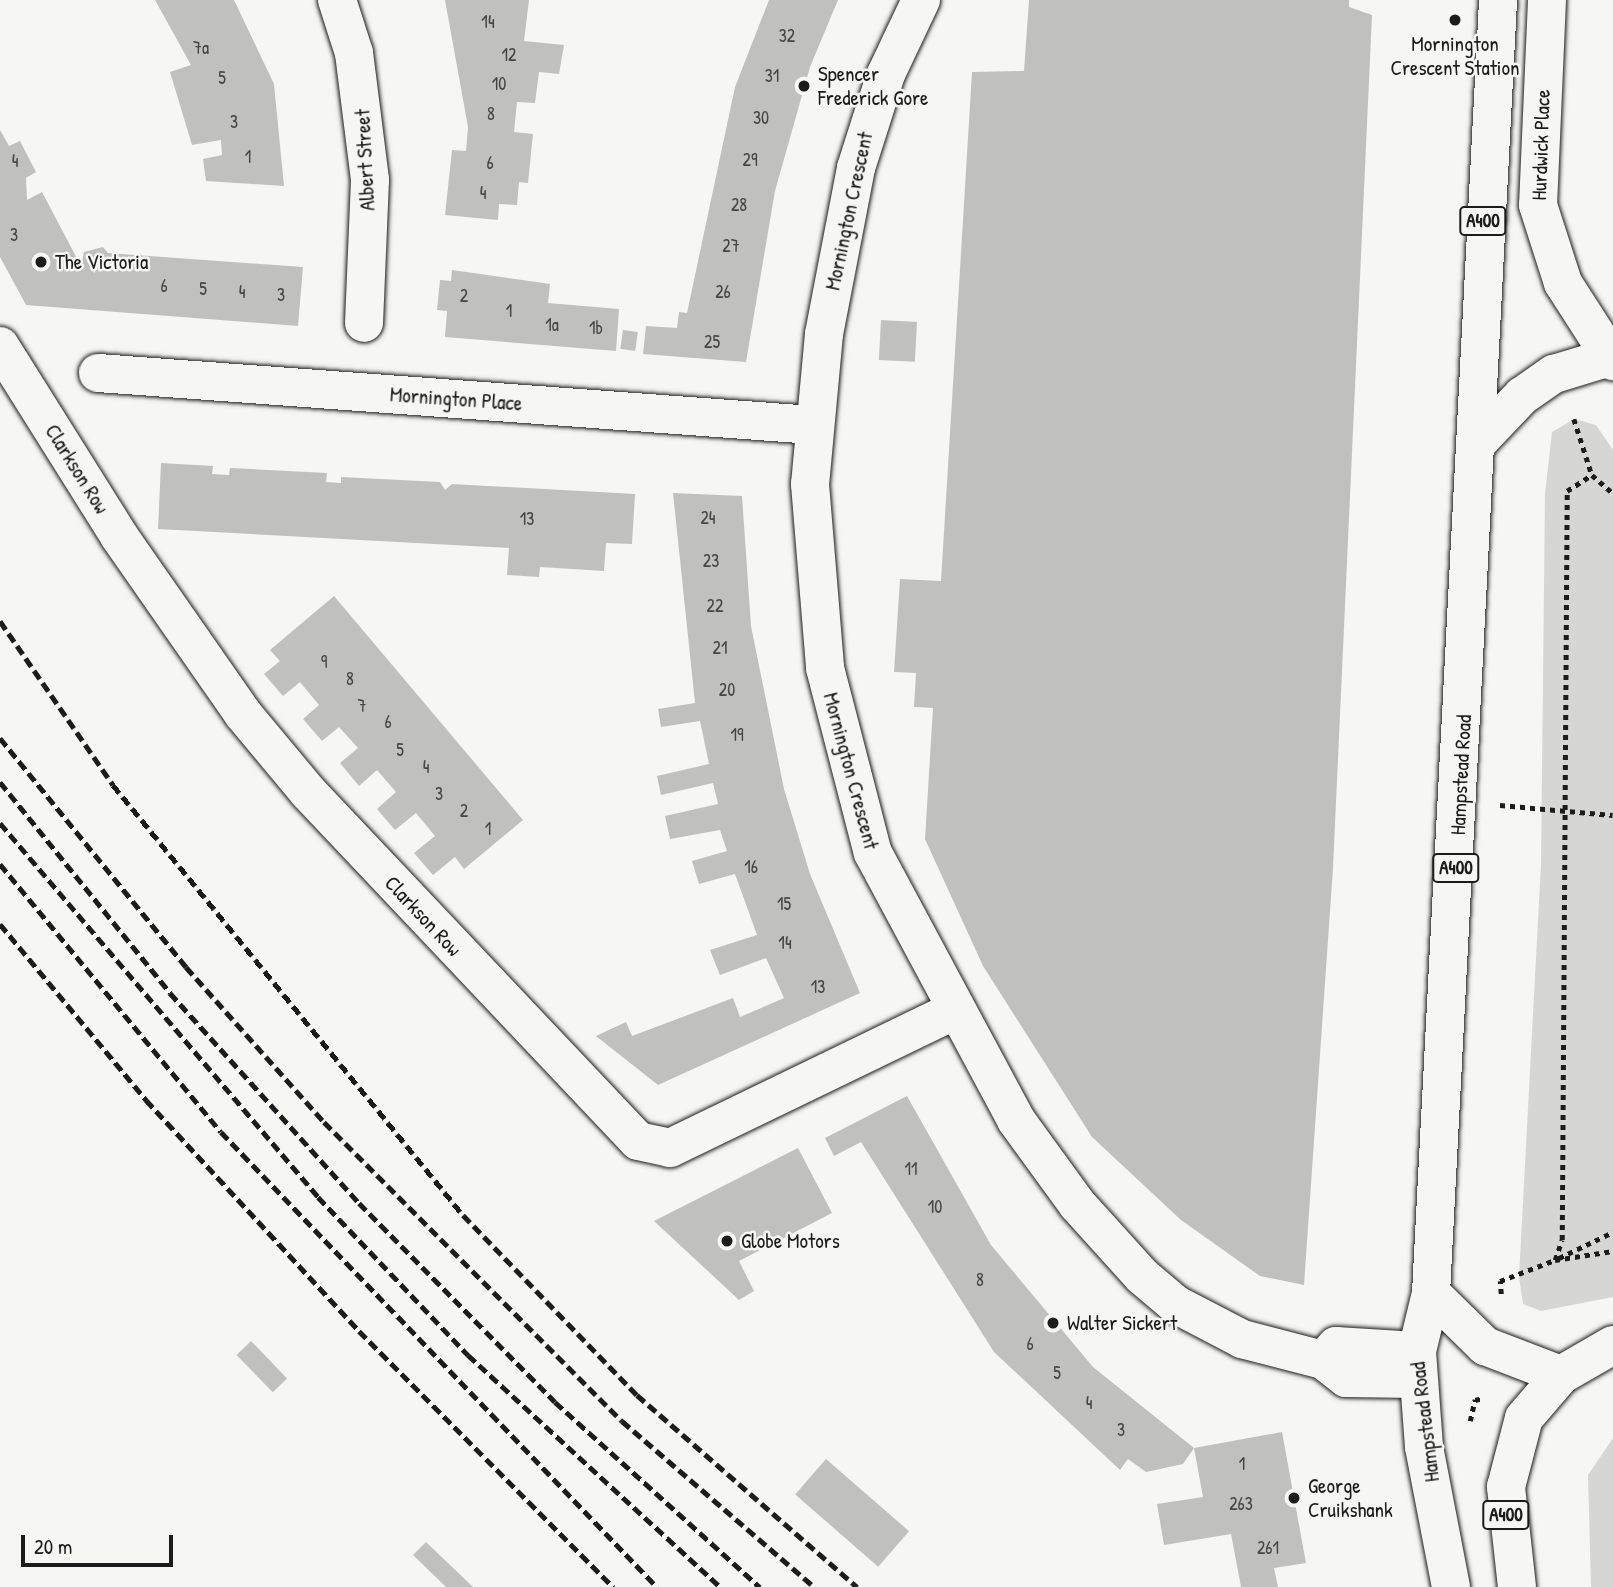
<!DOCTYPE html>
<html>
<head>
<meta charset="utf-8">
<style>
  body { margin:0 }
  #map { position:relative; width:1613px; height:1587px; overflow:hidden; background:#f6f6f2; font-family:"Patrick Hand",sans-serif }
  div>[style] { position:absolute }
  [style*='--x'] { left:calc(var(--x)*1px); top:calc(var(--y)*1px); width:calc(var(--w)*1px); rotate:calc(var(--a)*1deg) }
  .green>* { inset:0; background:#d6d6d2 }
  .building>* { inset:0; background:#c0c0bd; transform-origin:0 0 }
  .path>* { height:4.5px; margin-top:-2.25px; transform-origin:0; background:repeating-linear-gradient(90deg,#1c1c1c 0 5px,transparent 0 10px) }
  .roads { filter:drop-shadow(0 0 2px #1c1c1c) drop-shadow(0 0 2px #1c1c1c) }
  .street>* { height:38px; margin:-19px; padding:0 19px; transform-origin:19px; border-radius:19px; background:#f6f6f2 }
  .secondary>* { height:38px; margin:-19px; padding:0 19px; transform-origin:19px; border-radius:19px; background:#f6f6f2 }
  .highway>* { height:38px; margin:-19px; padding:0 19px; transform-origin:19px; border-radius:19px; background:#f6f6f2 }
  .rail>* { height:5px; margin-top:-2.5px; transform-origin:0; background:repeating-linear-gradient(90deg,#1c1c1c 0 10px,transparent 0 15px) }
  .dots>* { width:19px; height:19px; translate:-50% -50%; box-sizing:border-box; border:4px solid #f6f6f2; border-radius:50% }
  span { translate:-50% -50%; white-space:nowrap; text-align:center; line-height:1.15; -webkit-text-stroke:5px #f6f6f2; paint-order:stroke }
  .number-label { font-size:18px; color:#454544 }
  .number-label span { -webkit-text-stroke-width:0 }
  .shield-label span { padding:2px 5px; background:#f6f6f2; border:2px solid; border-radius:5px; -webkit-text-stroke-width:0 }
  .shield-label { font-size:19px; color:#1c1c1c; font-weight:700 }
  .poi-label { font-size:21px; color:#1c1c1c }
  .left { translate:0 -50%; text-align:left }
  .street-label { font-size:21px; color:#1c1c1c }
  .scale { position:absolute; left:21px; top:1535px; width:152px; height:32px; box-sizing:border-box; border:4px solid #1c1c1c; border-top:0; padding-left:9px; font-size:21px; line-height:24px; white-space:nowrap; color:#1c1c1c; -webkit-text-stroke:5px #f6f6f2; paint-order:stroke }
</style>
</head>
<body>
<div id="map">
  <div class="green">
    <i style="clip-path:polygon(1574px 419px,1596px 425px,1613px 450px,1613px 1297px,1541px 1311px,1523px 1304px,1519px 1277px,1541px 864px,1545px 494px,1552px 432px)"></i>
    <i style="clip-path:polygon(1613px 1438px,1613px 1587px,1591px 1587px,1588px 1475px)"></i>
  </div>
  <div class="building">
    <i style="clip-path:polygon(155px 0,234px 0,274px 84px,284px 186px,206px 181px,203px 159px,222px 155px,221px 140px,192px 145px,170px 72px,191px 65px)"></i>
    <i style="clip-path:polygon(445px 0,529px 0,524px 41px,564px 45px,559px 74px,539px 72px,535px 103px,517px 102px,514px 132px,533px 134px,528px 183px,519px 182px,517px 205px,499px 204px,498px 220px,445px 215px,452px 150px,466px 151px,468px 127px)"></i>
    <i style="clip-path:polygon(769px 0,838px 0,810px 67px,775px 191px,746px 362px,643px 354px,646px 326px,677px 328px,679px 312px,687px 313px,735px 87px)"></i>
    <i style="clip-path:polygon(1029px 0,1349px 0,1349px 7px,1372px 15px,1333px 868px,1304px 1285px,1260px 1276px,1181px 1220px,1092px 1137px,983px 966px,925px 839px,933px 708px,914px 707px,916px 673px,894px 672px,900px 579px,941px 581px,972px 72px,1024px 71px)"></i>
    <i style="clip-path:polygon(0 130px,9px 146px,20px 141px,36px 172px,26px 178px,27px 200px,42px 192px,81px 266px,84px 252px,103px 247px,108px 253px,303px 267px,298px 326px,26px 305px,0 257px)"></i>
    <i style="clip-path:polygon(452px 270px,550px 284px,548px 303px,619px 309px,616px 351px,445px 337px,447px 311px,437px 310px,440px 280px,451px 281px)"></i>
    <i style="left:881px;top:320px;width:36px;height:40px;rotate:3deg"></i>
    <i style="left:623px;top:330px;width:15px;height:19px;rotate:8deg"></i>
    <i style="clip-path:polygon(161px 463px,213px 466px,212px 474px,229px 475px,230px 468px,327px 473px,326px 482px,341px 483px,341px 477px,440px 482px,445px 490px,452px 484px,635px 494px,632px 544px,606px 543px,604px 571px,540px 567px,539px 577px,507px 575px,509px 548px,158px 529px)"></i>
    <i style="clip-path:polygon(673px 493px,742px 496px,751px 626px,784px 789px,810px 874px,860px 993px,658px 1085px,596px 1036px,626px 1022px,632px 1036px,733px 998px,740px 1017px,784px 998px,766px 958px,720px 975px,710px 950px,757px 935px,735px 874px,699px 884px,692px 861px,727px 851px,720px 830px,670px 839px,665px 816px,718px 804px,713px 783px,661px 795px,657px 776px,709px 764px,700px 721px,661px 727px,658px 709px,695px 703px)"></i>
    <i style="clip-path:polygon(334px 596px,523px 820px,464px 869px,455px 857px,433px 875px,414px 853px,435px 836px,416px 813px,395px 830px,377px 809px,396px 792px,377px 770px,359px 786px,340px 763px,358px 748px,339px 727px,322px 741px,303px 719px,319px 705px,309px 693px,300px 682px,283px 696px,264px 674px,280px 661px,270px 650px)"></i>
    <i style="clip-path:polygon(907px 1096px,991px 1245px,1093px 1367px,1194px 1448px,1282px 1432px,1306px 1563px,1274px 1568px,1278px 1587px,1241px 1587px,1231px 1534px,1164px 1545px,1157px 1504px,1203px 1497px,1194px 1448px,1183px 1464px,1146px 1472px,1128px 1459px,1120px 1470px,994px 1352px,861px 1142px,834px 1156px,825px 1138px)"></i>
    <i style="clip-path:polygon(798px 1148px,832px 1213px,739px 1261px,754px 1291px,739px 1300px,654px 1221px)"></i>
    <i style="left:251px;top:1341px;width:52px;height:20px;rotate:46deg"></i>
    <i style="left:826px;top:1459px;width:110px;height:47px;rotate:41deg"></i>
    <i style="clip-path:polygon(426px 1542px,473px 1587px,446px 1587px,413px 1555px)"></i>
  </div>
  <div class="path">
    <i style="--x:1574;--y:419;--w:59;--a:72.2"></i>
    <i style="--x:1500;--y:805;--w:113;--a:5.1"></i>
    <i style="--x:1559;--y:1258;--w:60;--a:-25.7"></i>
    <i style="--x:1555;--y:1260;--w:21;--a:-71"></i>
    <i style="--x:1562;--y:1240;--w:749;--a:-89.62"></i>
    <i style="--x:1567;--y:491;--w:30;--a:-33"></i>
    <i style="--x:1592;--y:475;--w:28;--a:41"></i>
    <i style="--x:1501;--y:1294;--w:13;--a:-94"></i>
    <i style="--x:1500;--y:1281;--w:59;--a:-20.9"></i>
    <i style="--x:1555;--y:1260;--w:59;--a:-8.8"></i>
    <i style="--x:1470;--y:1421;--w:22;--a:-77"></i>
    <i style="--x:1475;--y:1400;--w:8;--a:-14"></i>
  </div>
  <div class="roads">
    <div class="street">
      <i style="--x:337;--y:0;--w:56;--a:72.2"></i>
      <i style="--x:354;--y:53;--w:128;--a:82.8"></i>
      <i style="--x:370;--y:180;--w:143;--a:92.4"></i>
      <i style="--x:921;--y:0;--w:82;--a:115.3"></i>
      <i style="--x:886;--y:74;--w:99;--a:107.7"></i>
      <i style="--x:856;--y:168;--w:169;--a:100.9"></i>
      <i style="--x:824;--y:334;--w:151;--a:95.3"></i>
      <i style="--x:810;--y:484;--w:185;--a:85.3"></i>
      <i style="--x:825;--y:668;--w:191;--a:75.5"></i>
      <i style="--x:873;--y:853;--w:303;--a:61.8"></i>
      <i style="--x:1016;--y:1120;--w:104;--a:54"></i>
      <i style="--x:1077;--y:1204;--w:97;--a:47.9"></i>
      <i style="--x:1142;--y:1276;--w:43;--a:40.3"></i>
      <i style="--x:1175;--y:1304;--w:76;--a:27.6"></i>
      <i style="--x:1242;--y:1339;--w:84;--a:14.5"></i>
      <i style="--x:1323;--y:1360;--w:29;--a:38"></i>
      <i style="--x:1346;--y:1378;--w:71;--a:0.8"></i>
      <i style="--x:0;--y:346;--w:224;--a:57.9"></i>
      <i style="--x:119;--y:536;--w:217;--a:55.1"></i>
      <i style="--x:243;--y:714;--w:102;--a:50.2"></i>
      <i style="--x:308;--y:792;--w:480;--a:46.6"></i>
      <i style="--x:638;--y:1141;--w:33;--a:12"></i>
      <i style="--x:670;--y:1148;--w:315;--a:-25.8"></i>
      <i style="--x:98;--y:373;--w:717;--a:4.16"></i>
      <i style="--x:1323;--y:1360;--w:19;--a:-47"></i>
      <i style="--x:1336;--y:1346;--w:81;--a:3.5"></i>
    </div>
    <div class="secondary">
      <i style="--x:1547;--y:0;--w:205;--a:92.5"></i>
      <i style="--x:1538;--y:205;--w:82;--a:72.2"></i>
      <i style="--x:1563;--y:283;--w:93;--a:57.3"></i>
      <i style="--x:1478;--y:442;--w:64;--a:-46.3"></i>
      <i style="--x:1522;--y:396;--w:39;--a:-35"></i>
      <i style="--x:1554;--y:374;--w:59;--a:-16.9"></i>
    </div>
    <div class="highway">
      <i style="--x:1431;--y:1293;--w:76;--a:44.5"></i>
      <i style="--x:1485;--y:1346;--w:81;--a:20.9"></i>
      <i style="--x:1451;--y:1587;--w:143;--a:-100.9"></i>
      <i style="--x:1424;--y:1447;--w:96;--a:-94.2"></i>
      <i style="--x:1417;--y:1351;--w:60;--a:-76.4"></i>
      <i style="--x:1431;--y:1293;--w:1295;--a:-87.03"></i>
      <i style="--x:1517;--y:1587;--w:101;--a:-96.3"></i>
      <i style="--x:1506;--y:1487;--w:71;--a:-75.4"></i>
      <i style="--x:1524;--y:1418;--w:57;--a:-49.3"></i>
      <i style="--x:1561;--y:1375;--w:60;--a:-30"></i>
    </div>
  </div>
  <div class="rail">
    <i style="--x:0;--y:621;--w:199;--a:55.4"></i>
    <i style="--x:113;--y:785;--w:554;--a:50.86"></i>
    <i style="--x:463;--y:1215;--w:250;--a:46"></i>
    <i style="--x:637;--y:1395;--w:292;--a:41.1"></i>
    <i style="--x:0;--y:738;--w:295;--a:50.9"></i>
    <i style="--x:186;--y:967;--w:208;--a:48.3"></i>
    <i style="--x:324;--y:1122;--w:422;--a:45.1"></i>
    <i style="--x:622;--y:1421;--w:254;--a:40.8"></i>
    <i style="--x:0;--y:782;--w:271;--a:51.1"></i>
    <i style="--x:170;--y:993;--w:283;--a:48"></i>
    <i style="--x:359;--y:1203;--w:279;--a:45.4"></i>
    <i style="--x:555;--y:1402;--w:276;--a:42.1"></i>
    <i style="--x:0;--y:823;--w:491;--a:49.6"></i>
    <i style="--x:318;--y:1197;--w:218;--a:46.5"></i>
    <i style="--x:468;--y:1355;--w:343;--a:42.6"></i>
    <i style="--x:0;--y:864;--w:347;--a:50.5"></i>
    <i style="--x:221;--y:1132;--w:630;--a:46.22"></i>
    <i style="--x:0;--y:924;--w:229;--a:50.3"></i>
    <i style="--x:146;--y:1100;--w:314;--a:47.3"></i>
    <i style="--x:359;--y:1331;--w:361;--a:45.2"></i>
  </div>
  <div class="dots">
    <i style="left:1455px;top:20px;background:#1c1c1c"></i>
    <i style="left:804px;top:86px;background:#1c1c1c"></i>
    <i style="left:41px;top:262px;background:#1c1c1c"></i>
    <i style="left:727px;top:1241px;background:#1c1c1c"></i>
    <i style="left:1053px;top:1323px;background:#1c1c1c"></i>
    <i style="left:1294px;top:1498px;background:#1c1c1c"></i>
  </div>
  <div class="number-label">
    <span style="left:488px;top:22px">14</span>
    <span style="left:787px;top:36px">32</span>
    <span style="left:201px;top:48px">7a</span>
    <span style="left:509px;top:55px">12</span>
    <span style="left:772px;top:76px">31</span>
    <span style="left:222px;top:78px">5</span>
    <span style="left:499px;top:84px">10</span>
    <span style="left:491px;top:114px">8</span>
    <span style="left:761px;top:118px">30</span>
    <span style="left:234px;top:122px">3</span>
    <span style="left:248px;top:157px">1</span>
    <span style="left:750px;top:160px">29</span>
    <span style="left:15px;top:161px">4</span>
    <span style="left:490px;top:163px">6</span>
    <span style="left:483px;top:193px">4</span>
    <span style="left:739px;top:205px">28</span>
    <span style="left:14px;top:235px">3</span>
    <span style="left:731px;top:246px">27</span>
    <span style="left:164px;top:286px">6</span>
    <span style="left:203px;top:289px">5</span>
    <span style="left:242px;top:292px">4</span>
    <span style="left:723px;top:292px">26</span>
    <span style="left:281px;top:295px">3</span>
    <span style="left:464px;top:296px">2</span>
    <span style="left:509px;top:311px">1</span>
    <span style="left:552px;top:325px">1a</span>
    <span style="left:596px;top:328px">1b</span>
    <span style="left:712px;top:342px">25</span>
    <span style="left:708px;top:518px">24</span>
    <span style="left:527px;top:519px">13</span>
    <span style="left:711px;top:561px">23</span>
    <span style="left:715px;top:606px">22</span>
    <span style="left:720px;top:648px">21</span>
    <span style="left:324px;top:662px">9</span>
    <span style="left:350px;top:679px">8</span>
    <span style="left:727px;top:690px">20</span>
    <span style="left:362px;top:706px">7</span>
    <span style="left:388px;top:722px">6</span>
    <span style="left:737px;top:735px">19</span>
    <span style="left:400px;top:750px">5</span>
    <span style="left:426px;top:767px">4</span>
    <span style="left:439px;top:794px">3</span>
    <span style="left:464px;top:811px">2</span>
    <span style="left:488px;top:829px">1</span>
    <span style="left:751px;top:867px">16</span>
    <span style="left:784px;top:904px">15</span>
    <span style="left:785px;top:943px">14</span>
    <span style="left:818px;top:987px">13</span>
    <span style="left:911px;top:1169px">11</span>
    <span style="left:935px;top:1207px">10</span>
    <span style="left:980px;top:1280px">8</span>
    <span style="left:1030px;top:1344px">6</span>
    <span style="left:1057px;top:1373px">5</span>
    <span style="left:1089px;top:1403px">4</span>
    <span style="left:1121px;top:1430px">3</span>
    <span style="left:1242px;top:1464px">1</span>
    <span style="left:1241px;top:1504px">263</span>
    <span style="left:1268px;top:1548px">261</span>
  </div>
  <div class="shield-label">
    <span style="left:1483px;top:221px">A400</span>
    <span style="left:1456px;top:868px">A400</span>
    <span style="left:1506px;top:1515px">A400</span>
  </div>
  <div class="poi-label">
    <span style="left:1455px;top:56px">Mornington<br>Crescent Station</span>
    <span class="left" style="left:818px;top:86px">Spencer<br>Frederick Gore</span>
    <span class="left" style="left:55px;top:262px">The Victoria</span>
    <span class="left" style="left:741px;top:1241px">Globe Motors</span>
    <span class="left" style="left:1067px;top:1323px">Walter Sickert</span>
    <span class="left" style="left:1308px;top:1498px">George<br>Cruikshank</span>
  </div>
  <div class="street-label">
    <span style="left:1541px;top:145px;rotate:-88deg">Hurdwick Place</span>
    <span style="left:365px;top:160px;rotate:-93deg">Albert Street</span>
    <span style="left:849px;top:211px;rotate:-78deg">Mornington Crescent</span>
    <span style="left:456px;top:399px;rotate:4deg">Mornington Place</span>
    <span style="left:77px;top:469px;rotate:58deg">Clarkson Row</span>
    <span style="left:851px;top:771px;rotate:75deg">Mornington Crescent</span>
    <span style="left:1461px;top:775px;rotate:-87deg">Hampstead Road</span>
    <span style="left:423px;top:916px;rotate:47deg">Clarkson Row</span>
    <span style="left:1425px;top:1422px;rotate:-97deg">Hampstead Road</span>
  </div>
  <div class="scale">20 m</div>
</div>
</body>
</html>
